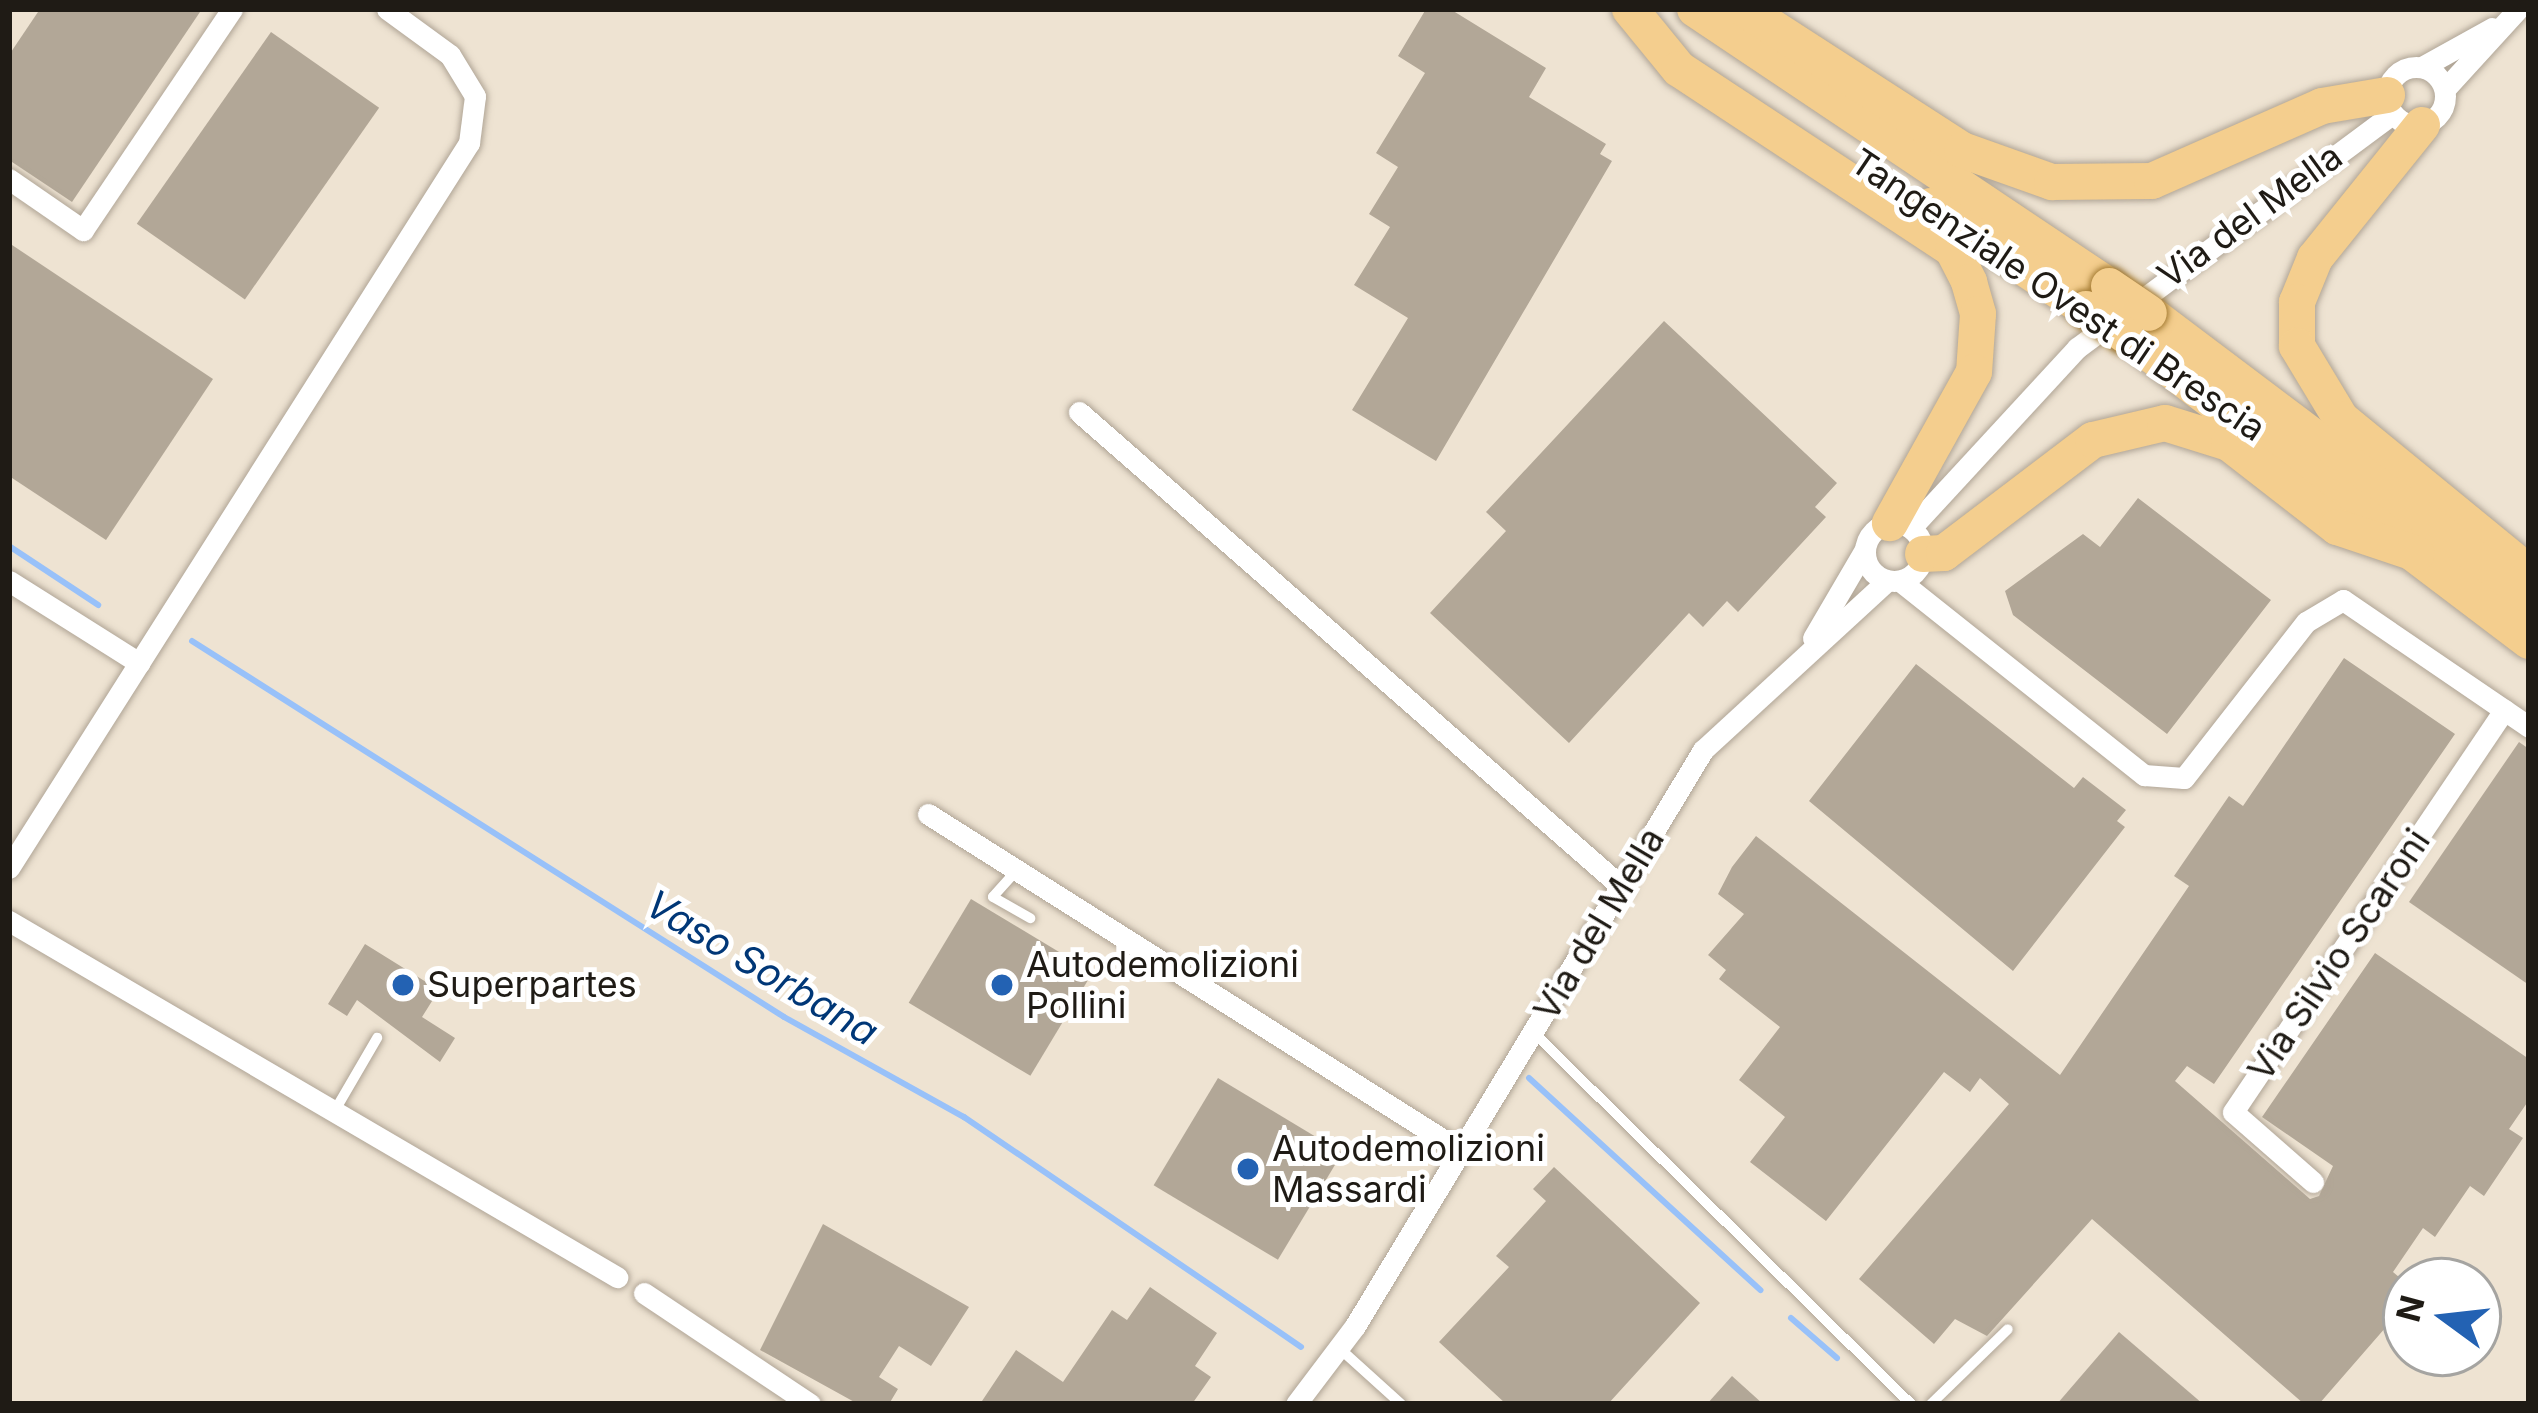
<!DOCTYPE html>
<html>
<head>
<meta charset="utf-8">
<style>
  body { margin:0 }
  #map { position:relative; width:2538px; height:1413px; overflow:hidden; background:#eee3d2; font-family:Inter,sans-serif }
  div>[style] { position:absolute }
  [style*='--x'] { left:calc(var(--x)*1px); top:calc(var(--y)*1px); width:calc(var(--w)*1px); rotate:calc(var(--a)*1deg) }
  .stream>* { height:6px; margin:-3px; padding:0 3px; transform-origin:3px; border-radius:3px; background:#98c1f9 }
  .building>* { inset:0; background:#b2a797; transform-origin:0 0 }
  .roads { filter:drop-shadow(0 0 3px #b0a596) drop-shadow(0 0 3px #b0a596) }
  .lane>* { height:10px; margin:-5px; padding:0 5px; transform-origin:5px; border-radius:5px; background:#fff }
  .street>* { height:21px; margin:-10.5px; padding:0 10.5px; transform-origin:10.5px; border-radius:10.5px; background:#fff }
  .street>.ring { margin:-10.5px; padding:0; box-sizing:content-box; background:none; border:21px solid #fff; border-radius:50% }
  .primary>* { height:36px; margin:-18px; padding:0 18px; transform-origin:18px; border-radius:18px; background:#f4ce8e }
  .bridges { filter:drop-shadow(0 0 3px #a47b33) drop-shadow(0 0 3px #a47b33) }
  .primary-bridge>* { height:36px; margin:-18px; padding:0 18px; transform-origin:18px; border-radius:18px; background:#f4ce8e }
  .dots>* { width:33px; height:33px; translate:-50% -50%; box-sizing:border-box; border:6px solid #fff; border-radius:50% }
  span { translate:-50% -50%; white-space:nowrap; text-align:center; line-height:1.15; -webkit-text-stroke:10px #fff; paint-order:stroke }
  .street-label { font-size:36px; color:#1f1b15 }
  .poi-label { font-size:36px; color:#1f1b15 }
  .left { translate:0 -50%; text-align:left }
  .water-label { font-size:39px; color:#003777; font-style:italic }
  .frame { position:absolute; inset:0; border:12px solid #1f1b15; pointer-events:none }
  .north { position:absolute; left:2382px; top:1257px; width:120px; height:120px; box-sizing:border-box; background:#fff; border:3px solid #a5a4a1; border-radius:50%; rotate:285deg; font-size:33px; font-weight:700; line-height:48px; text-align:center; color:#1f1b15 }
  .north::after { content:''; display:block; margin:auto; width:42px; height:54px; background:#2362b3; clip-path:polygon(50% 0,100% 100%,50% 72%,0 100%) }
</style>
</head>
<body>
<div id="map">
  <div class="stream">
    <i style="--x:9;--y:546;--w:107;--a:33.5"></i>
    <i style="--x:192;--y:641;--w:701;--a:32.42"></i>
    <i style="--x:784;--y:1017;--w:206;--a:29.1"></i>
    <i style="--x:964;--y:1117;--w:408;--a:34.3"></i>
    <i style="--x:1529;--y:1078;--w:314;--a:42.5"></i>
    <i style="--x:1791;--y:1318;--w:61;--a:41"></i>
  </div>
  <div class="building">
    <i style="clip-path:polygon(40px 9px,202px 9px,72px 202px,9px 160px,9px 55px)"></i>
    <i style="clip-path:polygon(1426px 9px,1450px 9px,1546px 68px,1529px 97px,1606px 144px,1600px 154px,1612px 161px,1436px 461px,1352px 410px,1408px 318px,1354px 285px,1390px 227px,1369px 214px,1398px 167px,1376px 153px,1425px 73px,1398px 56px)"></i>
    <i style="left:271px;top:32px;width:132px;height:234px;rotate:35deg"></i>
    <i style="clip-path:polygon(9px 243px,213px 379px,106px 540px,9px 476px)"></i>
    <i style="clip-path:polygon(1664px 321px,1837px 483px,1815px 507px,1826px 517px,1738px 612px,1727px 601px,1703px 627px,1689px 613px,1569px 743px,1430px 613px,1506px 531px,1486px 512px)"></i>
    <i style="clip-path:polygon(2138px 498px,2271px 600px,2167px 734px,2013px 615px,2005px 591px,2083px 534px,2100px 547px)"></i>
    <i style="clip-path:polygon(2344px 658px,2455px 734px,2214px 1084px,2187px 1066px,2175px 1081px,2310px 1199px,2319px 1196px,2333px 1166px,2262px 1117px,2375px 953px,2529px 1059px,2529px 1100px,2509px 1129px,2523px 1138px,2484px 1196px,2470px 1186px,2435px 1237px,2423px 1228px,2393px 1272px,2406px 1283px,2406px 1304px,2319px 1404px,2304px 1404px,2092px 1219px,1987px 1336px,1955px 1319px,1934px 1344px,1859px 1279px,2009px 1104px,1980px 1078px,1970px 1092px,1944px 1072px,1826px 1221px,1750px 1162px,1785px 1117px,1739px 1080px,1780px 1027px,1719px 979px,1726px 970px,1708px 955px,1744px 914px,1718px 894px,1732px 867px,1756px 836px,2060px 1075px,2189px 886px,2174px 876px,2229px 796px,2243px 806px)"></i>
    <i style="clip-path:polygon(1916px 664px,2074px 788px,2083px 777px,2126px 810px,2117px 821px,2125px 827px,2013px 971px,1809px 801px)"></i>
    <i style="clip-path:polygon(2519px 742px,2529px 749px,2529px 985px,2409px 902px)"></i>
    <i style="left:971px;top:899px;width:142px;height:121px;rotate:31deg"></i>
    <i style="clip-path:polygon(365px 944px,439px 990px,422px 1017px,455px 1038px,440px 1062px,357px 1000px,347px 1016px,328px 1004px)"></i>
    <i style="left:1218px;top:1078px;width:145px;height:125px;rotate:31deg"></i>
    <i style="clip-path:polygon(1554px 1167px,1700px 1303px,1608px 1404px,1506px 1404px,1439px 1342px,1509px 1267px,1496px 1256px,1546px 1201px,1533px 1189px)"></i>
    <i style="clip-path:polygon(823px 1224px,969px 1307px,931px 1366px,899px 1346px,879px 1377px,898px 1389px,889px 1404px,858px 1404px,760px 1350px)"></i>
    <i style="clip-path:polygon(1150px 1287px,1217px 1333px,1195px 1366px,1211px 1377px,1192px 1404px,980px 1404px,1016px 1350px,1063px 1382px,1112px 1310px,1127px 1320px)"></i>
    <i style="clip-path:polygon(2119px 1332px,2203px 1404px,2057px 1404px)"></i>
    <i style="clip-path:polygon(1732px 1376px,1763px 1404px,1707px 1404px)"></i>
  </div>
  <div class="roads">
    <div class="lane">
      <i style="--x:1017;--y:870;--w:36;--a:132"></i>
      <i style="--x:993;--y:897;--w:43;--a:29.6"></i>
      <i style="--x:1533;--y:1032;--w:530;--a:44.54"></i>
      <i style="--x:334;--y:1112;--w:86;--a:-59.8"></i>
      <i style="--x:1338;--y:1347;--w:85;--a:42.1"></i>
      <i style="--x:1931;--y:1404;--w:107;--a:-44.2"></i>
    </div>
    <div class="street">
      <i class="ring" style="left:2387px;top:67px;width:37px;height:37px"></i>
      <i style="--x:2422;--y:67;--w:80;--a:-29.1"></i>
      <i style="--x:2445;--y:89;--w:108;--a:-47.6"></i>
      <i style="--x:9;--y:179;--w:90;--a:34.6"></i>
      <i style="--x:83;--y:230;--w:267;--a:-56"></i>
      <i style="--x:1079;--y:412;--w:723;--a:41.19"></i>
      <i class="ring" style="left:1865px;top:523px;width:37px;height:37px"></i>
      <i style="--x:1911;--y:528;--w:245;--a:-47.3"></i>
      <i style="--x:2077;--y:348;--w:392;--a:-36.6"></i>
      <i style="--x:9;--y:581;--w:154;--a:32.2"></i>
      <i style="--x:1900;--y:581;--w:312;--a:38.5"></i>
      <i style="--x:2144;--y:775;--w:40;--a:4.3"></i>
      <i style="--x:2184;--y:778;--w:198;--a:-52"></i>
      <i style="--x:2306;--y:622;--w:43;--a:-30.7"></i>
      <i style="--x:2343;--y:600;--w:225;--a:34.3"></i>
      <i style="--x:1813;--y:638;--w:101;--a:-59.6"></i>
      <i style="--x:928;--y:814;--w:631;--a:32.3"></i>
      <i style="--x:9;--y:868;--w:859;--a:-57.61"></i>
      <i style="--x:469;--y:143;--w:47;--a:-82.7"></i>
      <i style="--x:475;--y:96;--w:48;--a:-121.4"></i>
      <i style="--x:450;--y:55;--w:78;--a:-143.9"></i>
      <i style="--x:9;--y:921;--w:705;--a:30.35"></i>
      <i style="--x:2313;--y:1182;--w:106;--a:-138.8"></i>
      <i style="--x:2233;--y:1112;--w:485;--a:-56"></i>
      <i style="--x:644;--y:1293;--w:200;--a:33.8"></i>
      <i style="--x:1296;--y:1404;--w:98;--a:-52.9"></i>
      <i style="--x:1355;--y:1326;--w:673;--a:-58.86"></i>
      <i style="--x:1703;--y:750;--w:250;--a:-42.6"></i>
    </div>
    <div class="primary">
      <i style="--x:1630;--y:9;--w:77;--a:50.8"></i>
      <i style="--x:1679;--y:69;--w:328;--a:33.4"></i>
      <i style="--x:1953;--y:250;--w:36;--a:63"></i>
      <i style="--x:1969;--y:282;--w:33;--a:74"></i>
      <i style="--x:1978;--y:314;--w:58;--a:93.9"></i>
      <i style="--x:1974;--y:372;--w:173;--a:119.1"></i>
      <i style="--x:1695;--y:9;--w:498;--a:33.8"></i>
      <i style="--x:1744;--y:9;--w:260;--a:32.9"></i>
      <i style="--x:1962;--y:150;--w:96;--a:19.6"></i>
      <i style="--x:2052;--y:182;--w:100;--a:-0.6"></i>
      <i style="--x:2152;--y:181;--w:186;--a:-23.8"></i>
      <i style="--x:2322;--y:106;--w:66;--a:-9.6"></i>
      <i style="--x:2422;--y:125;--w:171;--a:128.8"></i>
      <i style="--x:2315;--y:258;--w:48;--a:112.2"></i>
      <i style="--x:2297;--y:302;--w:44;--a:90"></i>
      <i style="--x:2297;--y:346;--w:85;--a:58.9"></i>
      <i style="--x:2341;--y:419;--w:243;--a:39.3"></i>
      <i style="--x:1931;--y:206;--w:186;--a:33.6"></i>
      <i style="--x:2149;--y:313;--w:476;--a:37"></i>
      <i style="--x:2125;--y:335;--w:507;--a:37.14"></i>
      <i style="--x:1923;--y:554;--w:21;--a:-3"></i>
      <i style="--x:1944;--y:553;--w:187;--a:-37.2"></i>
      <i style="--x:2093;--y:440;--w:74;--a:-13.3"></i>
      <i style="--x:2165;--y:423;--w:67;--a:17.4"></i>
      <i style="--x:2229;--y:443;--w:137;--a:37.9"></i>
      <i style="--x:2337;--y:527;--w:84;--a:18.6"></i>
    </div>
  </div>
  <div class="bridges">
    <div class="primary-bridge">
      <i style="--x:2109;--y:286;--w:48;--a:34"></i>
      <i style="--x:2086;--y:309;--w:47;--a:33.7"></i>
    </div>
  </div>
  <div class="dots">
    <i style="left:403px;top:985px;background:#2362b3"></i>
    <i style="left:1002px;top:985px;background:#2362b3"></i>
    <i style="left:1248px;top:1169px;background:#2362b3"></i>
  </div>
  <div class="street-label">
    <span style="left:2250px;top:216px;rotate:-36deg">Via del Mella</span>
    <span style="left:2058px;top:295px;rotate:34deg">Tangenziale Ovest di Brescia</span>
    <span style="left:1599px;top:924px;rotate:-59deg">Via del Mella</span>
    <span style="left:2339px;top:955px;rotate:-56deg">Via Silvio Scaroni</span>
  </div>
  <div class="poi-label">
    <span class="left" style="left:1026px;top:985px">Autodemolizioni<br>Pollini</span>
    <span class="left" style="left:427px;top:985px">Superpartes</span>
    <span class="left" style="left:1272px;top:1169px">Autodemolizioni<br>Massardi</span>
  </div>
  <div class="water-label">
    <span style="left:762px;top:968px;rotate:31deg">Vaso Sorbana</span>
  </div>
  <div class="frame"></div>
  <div class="north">N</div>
</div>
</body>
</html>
